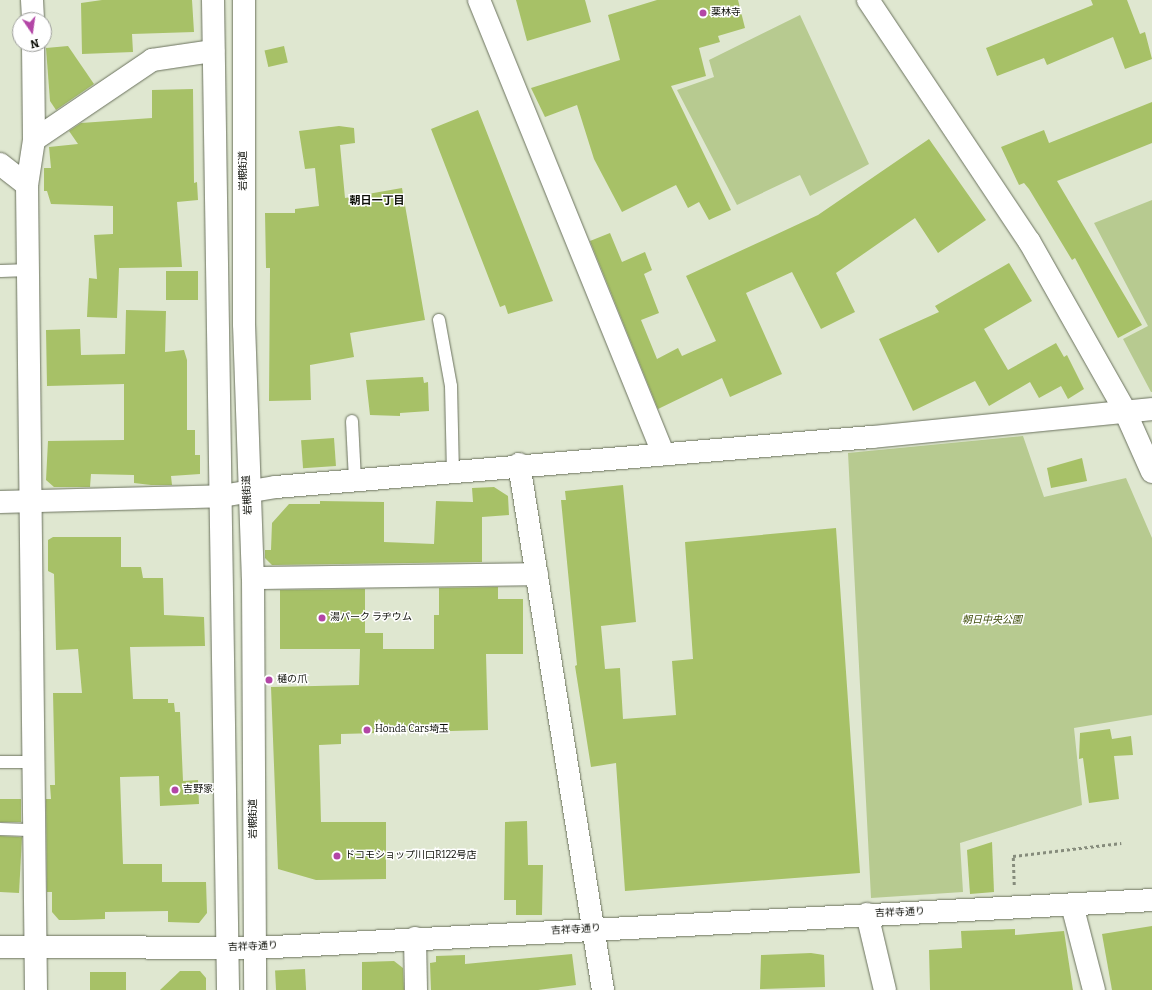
<!DOCTYPE html>
<html>
<head>
<meta charset="utf-8">
<style>
  body { margin:0 }
  #map { position:relative; width:1152px; height:990px; overflow:hidden; background:#dfe7d0; font-family:Bitter,"Noto Sans JP",serif }
  div>[style] { position:absolute }
  [style*='--x'] { left:calc(var(--x)*1px); top:calc(var(--y)*1px); width:calc(var(--w)*1px); rotate:calc(var(--a)*1deg) }
  .green>* { inset:0; background:#b7ca90 }
  .building>* { inset:0; background:#a7c167; transform-origin:0 0 }
  .path>* { height:2.5px; margin-top:-1.25px; transform-origin:0; background:repeating-linear-gradient(90deg,#868c7c 0 3px,transparent 0 6px) }
  .roads { filter:drop-shadow(0 0 1px #6b725e) drop-shadow(0 0 1px #6b725e) }
  .service>* { height:12px; margin:-6px; padding:0 6px; transform-origin:6px; border-radius:6px; background:#fff }
  .minor>* { height:22px; margin:-11px; padding:0 11px; transform-origin:11px; border-radius:11px; background:#fff }
  .tertiary>* { height:22px; margin:-11px; padding:0 11px; transform-origin:11px; border-radius:11px; background:#fff }
  .trunk>* { height:22px; margin:-11px; padding:0 11px; transform-origin:11px; border-radius:11px; background:#fff }
  .dots>* { width:11px; height:11px; translate:-50% -50%; box-sizing:border-box; border:2px solid #fff; border-radius:50% }
  span { translate:-50% -50%; white-space:nowrap; text-align:center; line-height:1.15; -webkit-text-stroke:3px #fff; paint-order:stroke }
  .poi-label { font-size:10px; color:#0c0e07 }
  .left { translate:0 -50%; text-align:left }
  .street-label { font-size:10px; color:#0c0e07 }
  .park-label { font-size:10px; color:#3d4c09; font-style:italic }
  .neighbourhood-label { font-size:11px; color:#0c0e07; font-weight:700 }
  .north { position:absolute; left:12px; top:12px; width:40px; height:40px; box-sizing:border-box; background:#fff; border:1px solid #9e9f9c; border-radius:50%; rotate:167deg; font-size:11px; font-weight:700; line-height:16px; text-align:center; color:#0c0e07 }
  .north::after { content:''; display:block; margin:auto; width:14px; height:18px; background:#b346a6; clip-path:polygon(50% 0,100% 100%,50% 72%,0 100%) }
</style>
</head>
<body>
<div id="map">
  <div class="green">
    <i style="clip-path:polygon(800px 15px,869px 164px,810px 196px,800px 175px,737px 205px,677px 90px,714px 77px,709px 60px)"></i>
    <i style="clip-path:polygon(1152px 200px,1152px 392px,1151px 392px,1123px 339px,1148px 326px,1094px 223px)"></i>
    <i style="clip-path:polygon(1023px 436px,1044px 497px,1126px 478px,1152px 538px,1152px 715px,1074px 728px,1082px 805px,960px 843px,963px 892px,871px 898px,848px 453px)"></i>
  </div>
  <div class="building">
    <i style="clip-path:polygon(102px 0,192px 0,194px 32px,132px 34px,133px 52px,82px 54px,81px 3px)"></i>
    <i style="clip-path:polygon(516px 0,585px 0,591px 22px,527px 41px)"></i>
    <i style="clip-path:polygon(657px 0,738px 0,745px 28px,718px 36px,720px 42px,699px 48px,706px 76px,671px 86px,731px 210px,709px 220px,699px 202px,688px 208px,676px 185px,622px 212px,594px 159px,577px 105px,545px 117px,531px 88px,620px 60px,608px 15px)"></i>
    <i style="clip-path:polygon(1091px 0,1127px 0,1140px 34px,1145px 32px,1152px 59px,1125px 69px,1113px 37px,1047px 65px,1044px 58px,997px 76px,986px 48px,1093px 5px)"></i>
    <i style="clip-path:polygon(68px 46px,94px 84px,56px 110px,50px 101px,46px 48px)"></i>
    <i style="left:284px;top:46px;width:17px;height:20px;rotate:77deg"></i>
    <i style="clip-path:polygon(193px 89px,194px 183px,197px 182px,198px 200px,177px 202px,182px 267px,119px 268px,117px 318px,87px 317px,89px 278px,97px 279px,94px 235px,113px 234px,113px 206px,51px 204px,47px 191px,44px 191px,44px 168px,51px 168px,49px 147px,78px 144px,69px 131px,81px 123px,152px 118px,152px 90px)"></i>
    <i style="clip-path:polygon(1152px 102px,1152px 143px,1057px 181px,1142px 325px,1118px 338px,1075px 258px,1072px 260px,1029px 189px,1024px 183px,1019px 185px,1001px 147px,1044px 130px,1049px 143px)"></i>
    <i style="clip-path:polygon(478px 110px,553px 301px,508px 314px,505px 305px,500px 307px,431px 129px)"></i>
    <i style="clip-path:polygon(339px 126px,354px 128px,355px 143px,340px 145px,345px 198px,402px 188px,425px 320px,350px 333px,354px 357px,310px 365px,311px 400px,269px 401px,270px 268px,266px 268px,265px 213px,295px 213px,295px 209px,319px 206px,315px 168px,305px 169px,299px 131px)"></i>
    <i style="clip-path:polygon(929px 139px,986px 220px,938px 253px,915px 218px,836px 273px,855px 312px,821px 329px,792px 272px,746px 293px,782px 374px,730px 397px,722px 378px,658px 409px,590px 241px,610px 233px,622px 262px,645px 252px,652px 270px,644px 274px,659px 313px,641px 320px,657px 359px,678px 348px,682px 356px,716px 341px,686px 276px,818px 215px)"></i>
    <i style="clip-path:polygon(1009px 263px,1032px 301px,984px 329px,1008px 370px,1056px 343px,1064px 357px,1067px 355px,1084px 389px,1068px 399px,1061px 386px,1039px 398px,1030px 382px,989px 406px,975px 381px,913px 411px,879px 339px,939px 312px,935px 306px)"></i>
    <i style="left:166px;top:271px;width:32px;height:29px"></i>
    <i style="clip-path:polygon(126px 310px,166px 311px,165px 352px,184px 350px,187px 360px,187px 430px,195px 430px,195px 455px,200px 455px,200px 474px,171px 476px,172px 485px,151px 485px,134px 483px,134px 475px,91px 474px,90px 487px,54px 487px,46px 480px,48px 441px,124px 440px,124px 384px,47px 386px,46px 330px,80px 329px,81px 355px,125px 354px)"></i>
    <i style="clip-path:polygon(423px 377px,424px 383px,428px 382px,429px 411px,400px 413px,400px 416px,370px 415px,366px 380px)"></i>
    <i style="left:334px;top:438px;width:28px;height:33px;rotate:86deg"></i>
    <i style="clip-path:polygon(1082px 458px,1087px 481px,1051px 488px,1047px 468px)"></i>
    <i style="clip-path:polygon(623px 485px,636px 622px,601px 626px,605px 669px,620px 668px,623px 719px,676px 715px,672px 661px,693px 659px,685px 542px,836px 528px,860px 873px,625px 891px,616px 763px,591px 767px,575px 666px,577px 665px,561px 500px,566px 500px,565px 491px)"></i>
    <i style="clip-path:polygon(494px 487px,508px 496px,509px 515px,482px 517px,482px 562px,272px 565px,265px 558px,265px 550px,271px 550px,272px 523px,289px 504px,320px 504px,320px 501px,384px 502px,384px 542px,434px 544px,436px 501px,473px 502px,472px 488px)"></i>
    <i style="clip-path:polygon(53px 537px,121px 537px,121px 567px,141px 567px,143px 578px,163px 578px,164px 615px,204px 617px,205px 646px,130px 647px,133px 699px,168px 699px,168px 703px,174px 703px,175px 712px,180px 712px,183px 781px,198px 780px,199px 804px,160px 806px,159px 776px,120px 777px,123px 864px,162px 864px,162px 882px,206px 882px,207px 913px,199px 923px,168px 922px,168px 911px,105px 912px,105px 919px,74px 920px,59px 920px,52px 912px,52px 892px,47px 892px,46px 799px,51px 799px,50px 785px,55px 785px,53px 693px,82px 693px,78px 649px,56px 650px,54px 574px,48px 571px,48px 540px)"></i>
    <i style="clip-path:polygon(498px 587px,498px 599px,523px 599px,523px 654px,486px 654px,488px 730px,341px 734px,341px 744px,319px 745px,321px 822px,386px 822px,386px 879px,316px 880px,278px 869px,271px 687px,359px 685px,360px 649px,280px 649px,280px 590px,365px 589px,365px 633px,383px 633px,383px 649px,434px 649px,434px 615px,439px 615px,439px 588px)"></i>
    <i style="clip-path:polygon(1110px 729px,1112px 739px,1131px 736px,1133px 755px,1114px 756px,1119px 799px,1089px 803px,1083px 758px,1079px 759px,1080px 733px)"></i>
    <i style="left:0;top:799px;width:21px;height:23px"></i>
    <i style="clip-path:polygon(527px 821px,528px 865px,543px 865px,542px 915px,516px 915px,516px 900px,504px 900px,505px 822px)"></i>
    <i style="left:0;top:836px;width:22px;height:56px;rotate:3deg"></i>
    <i style="clip-path:polygon(992px 842px,994px 892px,970px 894px,967px 850px)"></i>
    <i style="clip-path:polygon(1152px 926px,1152px 990px,1112px 990px,1102px 934px)"></i>
    <i style="clip-path:polygon(1015px 929px,1015px 935px,1064px 931px,1073px 990px,930px 990px,929px 950px,962px 948px,961px 931px)"></i>
    <i style="clip-path:polygon(811px 953px,824px 955px,825px 987px,760px 989px,761px 955px)"></i>
    <i style="clip-path:polygon(572px 954px,576px 985px,538px 990px,431px 990px,430px 963px,436px 962px,436px 956px,465px 955px,465px 964px)"></i>
    <i style="clip-path:polygon(394px 961px,403px 968px,404px 990px,362px 990px,362px 962px)"></i>
    <i style="left:305px;top:969px;width:21px;height:30px;rotate:87deg"></i>
    <i style="clip-path:polygon(180px 971px,200px 971px,206px 978px,206px 990px,160px 990px)"></i>
    <i style="left:90px;top:972px;width:36px;height:18px"></i>
  </div>
  <div class="path">
    <i style="--x:1014;--y:885;--w:29;--a:-92"></i>
    <i style="--x:1013;--y:856;--w:109;--a:-6.9"></i>
  </div>
  <div class="roads">
    <div class="service">
      <i style="--x:0;--y:271;--w:30;--a:-2"></i>
      <i style="--x:439;--y:320;--w:67;--a:79.7"></i>
      <i style="--x:451;--y:386;--w:85;--a:88.7"></i>
      <i style="--x:352;--y:421;--w:59;--a:87.1"></i>
      <i style="--x:0;--y:762;--w:34;--a:0"></i>
      <i style="--x:0;--y:829;--w:35;--a:2"></i>
    </div>
    <div class="minor">
      <i style="--x:32;--y:0;--w:20;--a:87"></i>
      <i style="--x:479;--y:0;--w:490;--a:67.9"></i>
      <i style="--x:868;--y:0;--w:290;--a:56.3"></i>
      <i style="--x:1029;--y:241;--w:193;--a:60.5"></i>
      <i style="--x:33;--y:44;--w:96;--a:89.4"></i>
      <i style="--x:34;--y:140;--w:46;--a:98.8"></i>
      <i style="--x:27;--y:185;--w:805;--a:89.36"></i>
      <i style="--x:34;--y:140;--w:143;--a:-34.1"></i>
      <i style="--x:152;--y:60;--w:62;--a:-8.4"></i>
      <i style="--x:0;--y:164;--w:34;--a:38"></i>
      <i style="--x:0;--y:502;--w:222;--a:-1.5"></i>
      <i style="--x:253;--y:578;--w:284;--a:-0.8"></i>
      <i style="--x:1072;--y:905;--w:88;--a:75.5"></i>
      <i style="--x:867;--y:914;--w:78;--a:76.7"></i>
      <i style="--x:415;--y:938;--w:52;--a:88.9"></i>
    </div>
    <div class="tertiary">
      <i style="--x:1124;--y:409;--w:69;--a:66"></i>
      <i style="--x:519;--y:464;--w:533;--a:80.93"></i>
      <i style="--x:222;--y:496;--w:55;--a:-9.5"></i>
      <i style="--x:276;--y:487;--w:598;--a:-4.8"></i>
      <i style="--x:872;--y:437;--w:281;--a:-5.7"></i>
      <i style="--x:0;--y:947;--w:255;--a:0.2"></i>
      <i style="--x:255;--y:948;--w:898;--a:-3.06"></i>
    </div>
    <div class="trunk">
      <i style="--x:213;--y:0;--w:990;--a:89.13"></i>
      <i style="--x:244;--y:0;--w:324;--a:90"></i>
      <i style="--x:244;--y:324;--w:254;--a:88"></i>
      <i style="--x:253;--y:578;--w:412;--a:89.7"></i>
    </div>
  </div>
  <div class="dots">
    <i style="left:703px;top:13px;background:#b346a6"></i>
    <i style="left:322px;top:618px;background:#b346a6"></i>
    <i style="left:269px;top:680px;background:#b346a6"></i>
    <i style="left:367px;top:730px;background:#b346a6"></i>
    <i style="left:175px;top:790px;background:#b346a6"></i>
    <i style="left:337px;top:856px;background:#b346a6"></i>
  </div>
  <div class="poi-label">
    <span class="left" style="left:711px;top:13px">薬林寺</span>
    <span class="left" style="left:330px;top:618px">湯パーク ラヂウム</span>
    <span class="left" style="left:277px;top:680px">樋の爪</span>
    <span class="left" style="left:375px;top:730px">Honda Cars埼玉</span>
    <span class="left" style="left:183px;top:790px">吉野家</span>
    <span class="left" style="left:345px;top:856px">ドコモショップ川口R122号店</span>
  </div>
  <div class="street-label">
    <span style="left:244px;top:171px;rotate:-90deg">岩槻街道</span>
    <span style="left:248px;top:495px;rotate:-93deg">岩槻街道</span>
    <span style="left:254px;top:819px;rotate:-90deg">岩槻街道</span>
    <span style="left:900px;top:913px;rotate:-2deg">吉祥寺通り</span>
    <span style="left:576px;top:930px;rotate:-3deg">吉祥寺通り</span>
    <span style="left:253px;top:947px;rotate:-2deg">吉祥寺通り</span>
  </div>
  <div class="park-label">
    <span style="left:992px;top:621px">朝日中央公園</span>
  </div>
  <div class="neighbourhood-label">
    <span style="left:377px;top:201px">朝日一丁目</span>
  </div>
  <div class="north">N</div>
</div>
</body>
</html>
